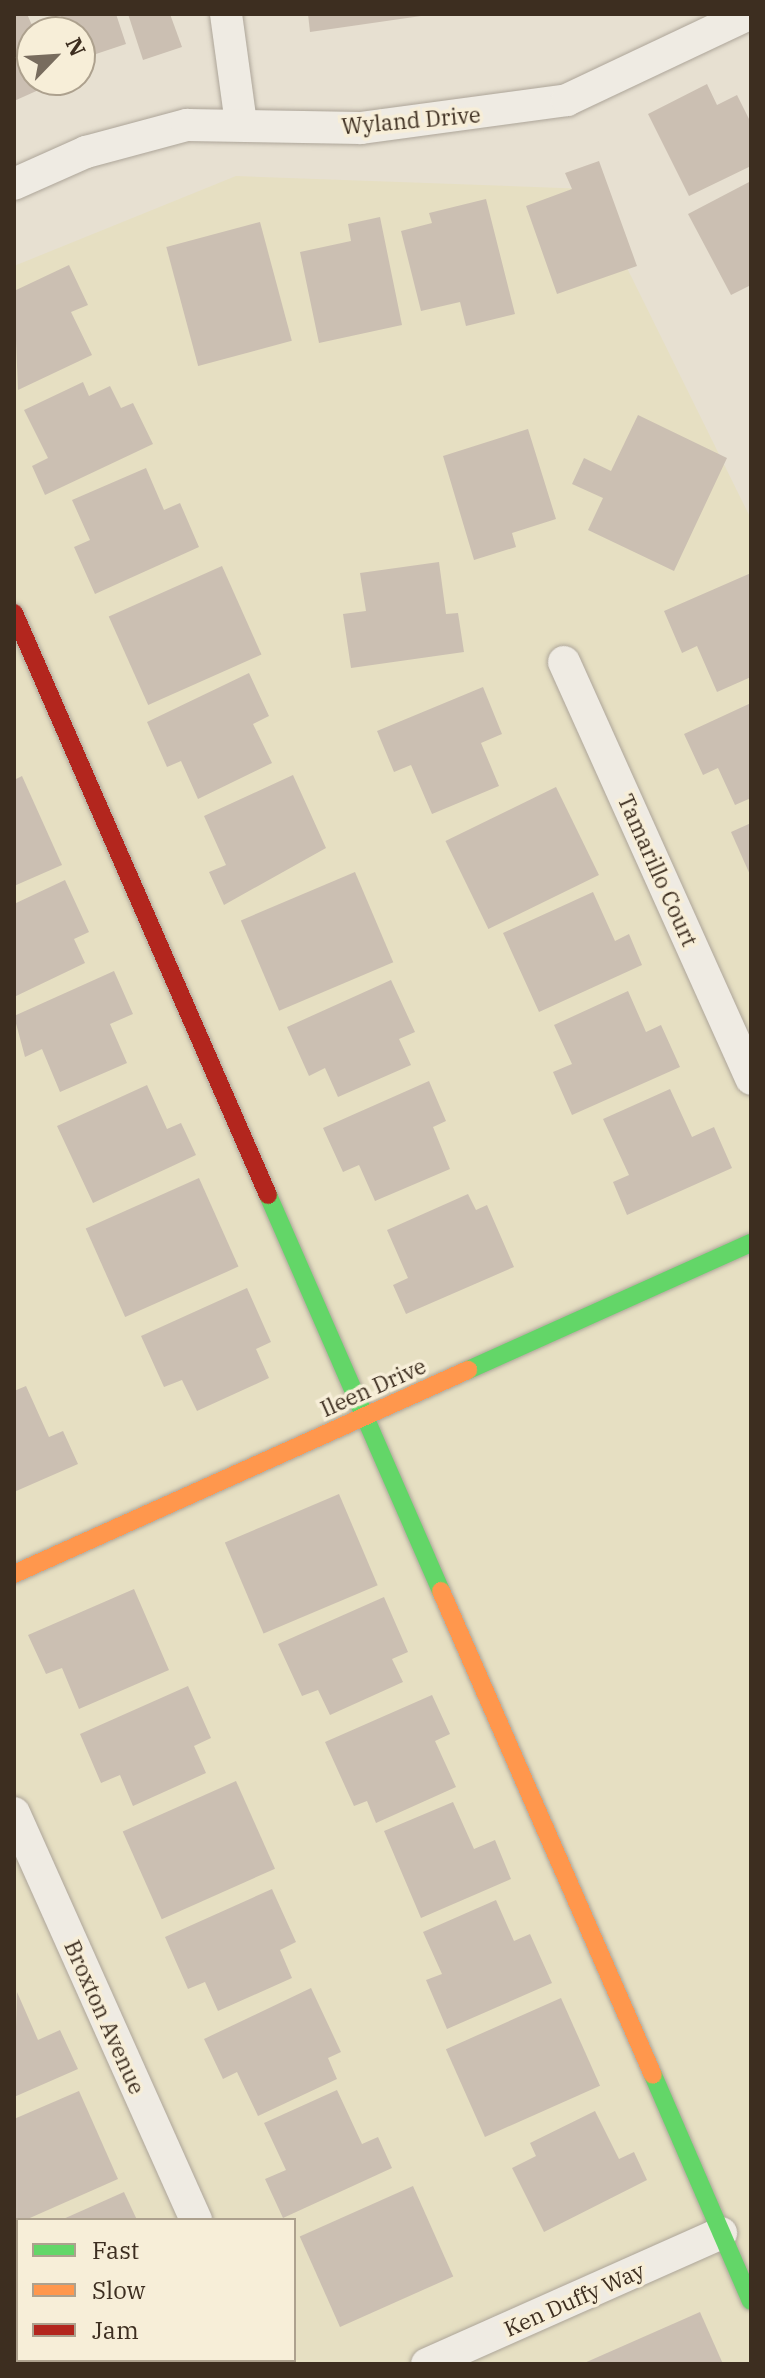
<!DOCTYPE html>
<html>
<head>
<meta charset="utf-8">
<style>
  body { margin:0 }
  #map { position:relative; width:765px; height:2378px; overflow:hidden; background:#e7e0d1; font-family:"IBM Plex Serif",serif }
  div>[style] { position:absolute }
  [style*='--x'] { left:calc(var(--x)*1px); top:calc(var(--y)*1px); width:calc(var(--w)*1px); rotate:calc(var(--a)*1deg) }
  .farmland>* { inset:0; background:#e6dfc2 }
  .building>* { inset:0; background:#cbbfb2; transform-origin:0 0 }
  .roads { filter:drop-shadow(0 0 2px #ada599) drop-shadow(0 0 2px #ada599) }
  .street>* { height:32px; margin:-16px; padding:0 16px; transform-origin:16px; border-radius:16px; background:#efebe3 }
  .fast>* { height:18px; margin:-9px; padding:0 9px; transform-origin:9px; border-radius:9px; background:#63d668 }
  .slow>* { height:18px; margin:-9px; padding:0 9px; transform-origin:9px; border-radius:9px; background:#ff974d }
  .jam>* { height:18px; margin:-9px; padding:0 9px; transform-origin:9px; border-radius:9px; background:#b3261e }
  span { translate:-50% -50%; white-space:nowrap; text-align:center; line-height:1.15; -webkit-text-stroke:7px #f7eed8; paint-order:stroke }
  .street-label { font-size:22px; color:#3d2e20 }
  .frame { position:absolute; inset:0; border:16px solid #3d2e20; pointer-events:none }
  .legend { position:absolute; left:16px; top:2218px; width:280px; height:144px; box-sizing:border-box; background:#f7eed8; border:2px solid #ada18e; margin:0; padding:10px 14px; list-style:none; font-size:24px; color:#3d2e20 }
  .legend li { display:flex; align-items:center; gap:16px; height:40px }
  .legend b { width:40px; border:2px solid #ada18e }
  .north { position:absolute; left:16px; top:16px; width:80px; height:80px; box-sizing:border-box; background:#f7eed8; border:2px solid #ada18e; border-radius:50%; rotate:65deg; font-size:22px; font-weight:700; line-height:32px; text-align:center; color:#3d2e20 }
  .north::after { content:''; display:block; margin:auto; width:28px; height:36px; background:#786c5e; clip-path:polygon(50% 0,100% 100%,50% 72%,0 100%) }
</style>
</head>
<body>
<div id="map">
  <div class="farmland">
    <i style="clip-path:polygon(evenodd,236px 176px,588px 189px,751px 519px,751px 2364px,14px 2364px,14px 266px,236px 176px,18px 2220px,294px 2220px,294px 2360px,18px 2360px,18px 2220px)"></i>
  </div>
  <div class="building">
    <i style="clip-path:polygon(14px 14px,27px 14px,35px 32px,32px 80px,61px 80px,14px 101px)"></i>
    <i style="clip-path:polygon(58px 14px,116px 14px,126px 44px,84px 58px,80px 32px)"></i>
    <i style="clip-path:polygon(128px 14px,170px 14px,182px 47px,143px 60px)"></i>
    <i style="clip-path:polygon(308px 14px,421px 14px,421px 16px,310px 32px)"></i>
    <i style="clip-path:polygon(707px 84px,717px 105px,737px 95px,751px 123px,751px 166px,689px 196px,648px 114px)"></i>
    <i style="clip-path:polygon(599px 161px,637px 266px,557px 294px,526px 206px,572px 189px,565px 173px)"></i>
    <i style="clip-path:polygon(751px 181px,751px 285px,731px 295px,688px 214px)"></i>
    <i style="clip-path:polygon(486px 199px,515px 314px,466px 326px,460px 302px,421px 311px,401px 231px,432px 223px,429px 213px)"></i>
    <i style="clip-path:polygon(380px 217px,402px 325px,319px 343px,300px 252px,351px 241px,348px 224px)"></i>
    <i style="left:260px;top:222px;width:123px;height:97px;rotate:75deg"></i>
    <i style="clip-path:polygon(69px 265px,88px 305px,71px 312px,92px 355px,18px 390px,14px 291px)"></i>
    <i style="clip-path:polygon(83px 382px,89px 396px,110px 386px,121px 408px,133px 403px,153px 444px,45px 495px,32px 466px,48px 458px,24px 410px)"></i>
    <i style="clip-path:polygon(638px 415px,727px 458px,674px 571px,588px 530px,603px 498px,572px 484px,584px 458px,611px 471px)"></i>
    <i style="clip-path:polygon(528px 429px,556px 519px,512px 533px,516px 547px,474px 560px,443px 456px)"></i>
    <i style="clip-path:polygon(146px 468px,164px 510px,180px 503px,199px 547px,95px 594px,74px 547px,90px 540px,72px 500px)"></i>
    <i style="clip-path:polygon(439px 562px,446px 614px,458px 613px,464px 652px,351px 668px,343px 614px,366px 611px,360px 573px)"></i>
    <i style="left:222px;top:566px;width:97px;height:124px;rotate:66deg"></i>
    <i style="clip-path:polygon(751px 573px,751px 677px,717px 692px,697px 646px,682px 653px,664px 611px)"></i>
    <i style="clip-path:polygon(249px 673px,269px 716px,253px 724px,272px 763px,198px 799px,181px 761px,167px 767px,147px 722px)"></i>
    <i style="clip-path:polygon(483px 687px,502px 734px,481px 743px,499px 786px,432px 814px,411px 765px,394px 772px,377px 731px)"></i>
    <i style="clip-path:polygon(751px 703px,751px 798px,735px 805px,718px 768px,703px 775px,684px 734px)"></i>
    <i style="clip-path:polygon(293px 775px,326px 848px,224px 905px,209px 872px,226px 865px,204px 816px)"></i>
    <i style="clip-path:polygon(22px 776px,62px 865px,14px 886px,14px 780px)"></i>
    <i style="left:556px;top:787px;width:98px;height:123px;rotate:64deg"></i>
    <i style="clip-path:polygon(751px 823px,751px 877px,731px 832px)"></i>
    <i style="left:355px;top:872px;width:98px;height:124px;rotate:67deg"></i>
    <i style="clip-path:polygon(65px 880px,89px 932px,74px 939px,85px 963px,14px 997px,14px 904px)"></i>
    <i style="clip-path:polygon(593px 892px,615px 941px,629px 934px,642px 965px,539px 1012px,503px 933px)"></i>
    <i style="clip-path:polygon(114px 971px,133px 1014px,110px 1024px,127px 1063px,60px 1092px,42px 1049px,25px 1057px,14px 1016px)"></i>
    <i style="clip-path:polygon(391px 980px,415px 1032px,399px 1039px,411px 1065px,338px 1097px,325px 1068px,309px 1076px,287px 1027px)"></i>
    <i style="clip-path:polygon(628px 991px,646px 1032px,661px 1025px,680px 1067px,572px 1115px,553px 1072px,572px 1064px,554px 1025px)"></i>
    <i style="clip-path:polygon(429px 1081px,446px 1121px,433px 1127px,450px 1169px,375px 1201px,359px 1165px,343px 1172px,323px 1128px)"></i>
    <i style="clip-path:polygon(147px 1085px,167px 1129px,181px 1123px,196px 1155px,93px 1203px,57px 1126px)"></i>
    <i style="clip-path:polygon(670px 1089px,692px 1137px,714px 1127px,732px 1168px,627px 1215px,613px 1182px,629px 1175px,603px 1119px)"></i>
    <i style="left:199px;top:1178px;width:97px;height:124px;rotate:66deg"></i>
    <i style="clip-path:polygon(468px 1194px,476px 1210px,487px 1205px,514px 1267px,406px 1314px,393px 1285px,408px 1278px,387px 1230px)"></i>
    <i style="clip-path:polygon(247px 1288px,271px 1342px,256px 1349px,269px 1378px,197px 1411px,182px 1380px,164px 1387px,141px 1336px)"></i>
    <i style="clip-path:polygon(26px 1386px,49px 1437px,63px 1431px,78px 1464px,14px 1492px,14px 1391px)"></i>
    <i style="left:339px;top:1494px;width:99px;height:124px;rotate:67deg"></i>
    <i style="clip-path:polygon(134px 1589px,169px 1670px,79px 1709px,62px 1668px,46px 1674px,28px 1635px)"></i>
    <i style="clip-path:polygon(384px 1597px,408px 1652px,392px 1659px,403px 1682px,330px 1715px,318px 1690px,302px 1696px,278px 1644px)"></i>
    <i style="clip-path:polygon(188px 1686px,211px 1738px,194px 1746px,206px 1773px,133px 1806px,120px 1775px,101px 1783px,80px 1734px)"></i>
    <i style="clip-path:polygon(432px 1695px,450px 1734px,435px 1741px,456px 1787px,376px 1823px,367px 1801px,354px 1806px,325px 1742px)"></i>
    <i style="left:236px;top:1781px;width:96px;height:124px;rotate:66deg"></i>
    <i style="clip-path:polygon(453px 1802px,474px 1849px,495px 1840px,511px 1879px,421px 1918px,384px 1831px)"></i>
    <i style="clip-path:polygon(272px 1889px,296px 1942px,280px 1950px,292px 1978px,218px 2011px,205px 1982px,188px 1989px,165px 1937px)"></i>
    <i style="clip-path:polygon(496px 1900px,514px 1941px,530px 1934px,552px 1983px,447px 2029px,426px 1980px,442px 1974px,423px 1932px)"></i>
    <i style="clip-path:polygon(311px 1988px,341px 2052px,328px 2058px,337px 2079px,258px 2116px,237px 2072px,223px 2079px,204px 2039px)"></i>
    <i style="clip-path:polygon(17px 1992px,38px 2040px,60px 2030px,78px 2069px,14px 2097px)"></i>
    <i style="left:561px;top:1998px;width:96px;height:126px;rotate:66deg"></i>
    <i style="clip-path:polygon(337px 2090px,362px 2144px,378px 2137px,392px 2168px,283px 2218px,265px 2179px,286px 2170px,264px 2123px)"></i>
    <i style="clip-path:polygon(79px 2091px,118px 2179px,14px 2225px,14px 2119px)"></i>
    <i style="clip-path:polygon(595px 2111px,619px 2159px,634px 2152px,647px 2180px,544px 2232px,512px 2168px,536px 2156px,530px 2143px)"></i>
    <i style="left:413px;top:2186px;width:99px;height:124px;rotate:66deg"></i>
    <i style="clip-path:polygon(124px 2192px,137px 2220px,61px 2220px)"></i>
    <i style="clip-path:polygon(700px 2312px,723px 2364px,582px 2364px)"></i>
    <i style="left:80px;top:2360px;width:127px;height:4px"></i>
  </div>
  <div class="roads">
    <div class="street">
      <i style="--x:226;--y:14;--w:111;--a:82.2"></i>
      <i style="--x:14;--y:184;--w:79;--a:-24"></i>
      <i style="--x:86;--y:152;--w:105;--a:-15"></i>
      <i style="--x:187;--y:125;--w:174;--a:1"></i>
      <i style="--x:361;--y:128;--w:208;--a:-7.7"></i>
      <i style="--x:567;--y:100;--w:201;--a:-25.3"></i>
      <i style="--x:564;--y:662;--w:457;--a:65.8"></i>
      <i style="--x:14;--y:1813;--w:446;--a:65.9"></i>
      <i style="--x:259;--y:2360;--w:4;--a:76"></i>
      <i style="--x:427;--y:2364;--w:322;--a:-24"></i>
    </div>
    <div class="fast">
      <i style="--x:268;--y:1195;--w:432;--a:66.4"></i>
      <i style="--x:468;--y:1370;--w:310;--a:-24.2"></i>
      <i style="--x:653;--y:2075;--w:246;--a:66.6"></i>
    </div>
    <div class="slow">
      <i style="--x:14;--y:1574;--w:498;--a:-24.2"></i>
      <i style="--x:441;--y:1591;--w:528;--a:66.35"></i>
    </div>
    <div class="jam">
      <i style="--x:14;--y:613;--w:635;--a:66.42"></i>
    </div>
  </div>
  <div class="street-label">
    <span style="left:411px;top:120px;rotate:-5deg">Wyland Drive</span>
    <span style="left:658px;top:870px;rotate:66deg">Tamarillo Court</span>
    <span style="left:373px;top:1387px;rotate:-24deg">Ileen Drive</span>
    <span style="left:105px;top:2017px;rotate:66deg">Broxton Avenue</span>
    <span style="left:574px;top:2299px;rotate:-24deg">Ken Duffy Way</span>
  </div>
  <div class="frame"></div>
  <ul class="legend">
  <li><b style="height:10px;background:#63d668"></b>Fast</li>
  <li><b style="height:10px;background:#ff974d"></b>Slow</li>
  <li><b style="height:10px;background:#b3261e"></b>Jam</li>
  </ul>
  <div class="north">N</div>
</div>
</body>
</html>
